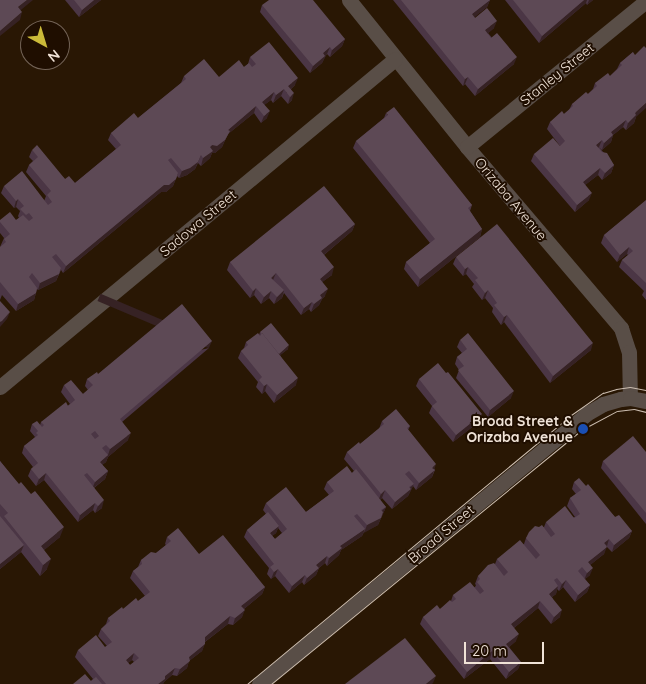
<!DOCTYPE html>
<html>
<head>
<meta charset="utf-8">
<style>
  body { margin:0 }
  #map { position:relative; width:646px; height:684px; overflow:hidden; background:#291704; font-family:Quicksand,sans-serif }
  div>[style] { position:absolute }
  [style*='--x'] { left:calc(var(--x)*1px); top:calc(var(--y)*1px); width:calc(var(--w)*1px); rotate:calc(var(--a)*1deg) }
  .minor>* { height:15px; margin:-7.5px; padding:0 7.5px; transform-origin:7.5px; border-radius:7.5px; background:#594e47 }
  .tram>* { height:1px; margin:-0.5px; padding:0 0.5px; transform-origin:0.5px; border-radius:0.5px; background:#ccbeb1 }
  .wall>* { inset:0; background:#4b3645 }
  .shaded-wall>* { inset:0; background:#362224; transform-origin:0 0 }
  .building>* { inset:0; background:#5d4955 }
  .dots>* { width:14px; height:14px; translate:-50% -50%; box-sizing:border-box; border:2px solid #1f0e00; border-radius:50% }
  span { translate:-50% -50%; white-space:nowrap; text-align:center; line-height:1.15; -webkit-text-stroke:4px #1f0e00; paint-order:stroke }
  .street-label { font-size:14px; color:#f0e3d7 }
  .poi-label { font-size:14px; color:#f0e3d7; font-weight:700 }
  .right { translate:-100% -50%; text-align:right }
  .north { position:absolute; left:20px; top:20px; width:50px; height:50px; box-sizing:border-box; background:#1f0e00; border:1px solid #736356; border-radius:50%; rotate:141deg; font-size:14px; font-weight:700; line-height:20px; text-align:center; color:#f0e3d7 }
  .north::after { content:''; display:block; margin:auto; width:18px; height:22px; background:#cbba39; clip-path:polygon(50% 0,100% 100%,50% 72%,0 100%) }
  .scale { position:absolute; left:464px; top:642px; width:80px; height:22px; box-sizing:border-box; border:2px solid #f0e3d7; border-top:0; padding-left:6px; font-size:15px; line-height:18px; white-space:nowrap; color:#f0e3d7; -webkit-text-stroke:4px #1f0e00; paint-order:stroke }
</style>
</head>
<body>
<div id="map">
  <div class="minor">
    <i style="--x:349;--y:0;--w:189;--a:51.2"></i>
    <i style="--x:467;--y:147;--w:238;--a:49.6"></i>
    <i style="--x:621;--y:328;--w:25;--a:72"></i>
    <i style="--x:629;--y:352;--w:46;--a:88.8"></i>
    <i style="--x:467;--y:147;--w:231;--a:-39.2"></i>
    <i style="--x:0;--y:387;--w:513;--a:-39.71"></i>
    <i style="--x:259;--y:684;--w:424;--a:-39.5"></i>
    <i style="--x:586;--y:414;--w:20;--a:-30"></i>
    <i style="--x:603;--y:404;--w:19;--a:-16"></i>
    <i style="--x:621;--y:399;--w:9;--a:-6"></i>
    <i style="--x:630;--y:398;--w:16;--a:11"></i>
  </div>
  <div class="tram">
    <i style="--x:247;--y:684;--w:421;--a:-39.7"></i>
    <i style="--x:571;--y:415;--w:39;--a:-35"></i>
    <i style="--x:603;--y:393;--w:14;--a:-17"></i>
    <i style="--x:616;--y:389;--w:14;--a:-8"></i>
    <i style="--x:630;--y:387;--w:16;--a:11"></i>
    <i style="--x:271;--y:684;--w:403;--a:-39.3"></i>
    <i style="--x:583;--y:429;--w:38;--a:-28"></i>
    <i style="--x:617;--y:411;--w:17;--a:-7"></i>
    <i style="--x:634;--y:409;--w:12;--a:14"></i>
  </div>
  <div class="wall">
    <i style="clip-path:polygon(65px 0,101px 0,79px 17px)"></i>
    <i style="clip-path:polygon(393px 0,490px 0,487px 7px,474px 17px,494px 28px,488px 33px,514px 64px,475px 96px,465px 84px,463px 86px)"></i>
    <i style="clip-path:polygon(505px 0,593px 0,587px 5px,586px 3px,539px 43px)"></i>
    <i style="clip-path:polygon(262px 5px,345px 39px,342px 46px,330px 57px,327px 54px,325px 57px,322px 63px,310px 73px,260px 12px)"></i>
    <i style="clip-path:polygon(633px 52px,636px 117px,634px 123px,626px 130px,623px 127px,613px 135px,611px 142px,602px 150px,599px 147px,614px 165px,611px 173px,602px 180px,598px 175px,585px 185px,589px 200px,575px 212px,531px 161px,534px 154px,560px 146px,547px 129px,550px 122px,564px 114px,569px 110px,572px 104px,588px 94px,593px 89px,595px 83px,610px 76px,617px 69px,620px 63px)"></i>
    <i style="clip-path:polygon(250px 57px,295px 85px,291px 89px,292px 100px,288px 104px,281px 96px,273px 103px,271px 100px,264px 105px,267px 118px,261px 123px,254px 113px,228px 134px,222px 147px,215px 153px,212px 153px,210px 158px,201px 166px,198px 163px,195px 169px,187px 175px,179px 178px,177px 176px,173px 186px,166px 192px,161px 192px,63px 273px,61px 270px,56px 281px,38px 290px,37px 289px,34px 300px,16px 311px,2px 295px,0 300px,0 247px,4px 238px,0 233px,0 220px,16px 220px,19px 218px,18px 216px,20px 211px,16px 207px,14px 208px,1px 193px,4px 186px,44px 201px,46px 196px,26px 172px,29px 165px,33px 161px,29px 157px,32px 150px,65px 179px,75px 183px,116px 149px,108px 140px,111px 133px,138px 118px,181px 83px,184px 76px,219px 77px,244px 67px,248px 64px)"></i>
    <i style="clip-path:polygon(386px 113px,472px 205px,470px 211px,482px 229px,480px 237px,418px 287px,404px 269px,406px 262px,430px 243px,353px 148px,356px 141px,384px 118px)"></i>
    <i style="clip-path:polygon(646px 201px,646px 300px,642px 295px,644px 291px,619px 267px,622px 260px,628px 255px,627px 254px,617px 262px,601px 243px,604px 235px)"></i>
    <i style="clip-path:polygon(355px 224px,352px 231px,324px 255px,332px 275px,322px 282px,325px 296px,322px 299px,319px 305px,311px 312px,309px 309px,301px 315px,284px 293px,282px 298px,274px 304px,269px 298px,261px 304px,254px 295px,250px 298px,227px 270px,230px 262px)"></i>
    <i style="clip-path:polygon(456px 257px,591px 350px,550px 383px,504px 322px,501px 325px,492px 312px,493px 308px,485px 298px,482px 300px,472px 287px,474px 284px,466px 274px,463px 276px,453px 264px)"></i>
    <i style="clip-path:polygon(260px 332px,288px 349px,280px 355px,296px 385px,274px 403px,265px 391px,262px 394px,256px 387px,258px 382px,238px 358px,241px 351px,244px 348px,246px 342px,259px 335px)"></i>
    <i style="clip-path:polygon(460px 340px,511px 398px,488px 417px,456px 378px,459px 370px,455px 364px,457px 357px,462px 353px,457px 347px)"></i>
    <i style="clip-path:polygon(209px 348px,122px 422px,128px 440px,108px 457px,106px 462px,102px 465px,108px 471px,105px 479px,94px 488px,102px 508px,95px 513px,93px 510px,78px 522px,44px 480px,36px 486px,28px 476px,31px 469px,33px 467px,22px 453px,24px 446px,34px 438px,35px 437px,30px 431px,32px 424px,40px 425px,41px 422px,70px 404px,61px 392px,64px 385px,83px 394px,88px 390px,85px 386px,87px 379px,98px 374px)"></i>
    <i style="clip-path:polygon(446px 373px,480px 421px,453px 442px,429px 413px,432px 406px,416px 386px,419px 379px)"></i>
    <i style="clip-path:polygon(evenodd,382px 421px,410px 426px,408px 430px,435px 470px,432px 477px,416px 490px,413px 486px,408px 496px,392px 509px,382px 498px,380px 500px,386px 507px,378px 525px,364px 532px,362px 536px,341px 550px,339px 555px,327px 566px,325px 563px,319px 568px,316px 575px,304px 585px,302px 582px,289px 593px,275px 576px,271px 579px,267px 574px,269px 568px,244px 537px,247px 530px,266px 514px,263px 510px,266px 503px,306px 512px,329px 495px,324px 489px,327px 482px,352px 473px,354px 471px,344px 459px,347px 452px,360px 444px,379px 429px,382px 421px,278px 528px,282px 533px,275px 539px,272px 536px,276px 533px,278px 528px)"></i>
    <i style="clip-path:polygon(646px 452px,646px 524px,601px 468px,603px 461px)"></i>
    <i style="clip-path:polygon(0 461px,60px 537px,44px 550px,47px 569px,40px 576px,21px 552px,0 569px)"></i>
    <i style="clip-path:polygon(574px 482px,586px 486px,615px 517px,632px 531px,629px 538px,612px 552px,606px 546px,604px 554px,590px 565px,590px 575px,585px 579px,590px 585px,587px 592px,575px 602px,563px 587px,559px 591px,557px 589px,556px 594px,552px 597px,560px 617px,551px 624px,538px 608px,514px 628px,516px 641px,509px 647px,521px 662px,518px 669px,506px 679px,490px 659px,464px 679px,420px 624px,423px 617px,440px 609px,451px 601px,453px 595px,475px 587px,476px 585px,475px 584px,478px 576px,495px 564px,497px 559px,524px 544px,526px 538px,539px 527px,544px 527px,546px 522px,575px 517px,567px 506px,570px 498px,576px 494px,572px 489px)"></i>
    <i style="clip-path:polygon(evenodd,167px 537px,199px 554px,265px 587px,262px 594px,244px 609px,242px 617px,233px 625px,228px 624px,205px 642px,202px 651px,189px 661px,187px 668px,177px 676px,172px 675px,164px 682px,163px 684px,73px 684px,91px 681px,93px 679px,75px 657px,78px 650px,105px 647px,107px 646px,98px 636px,101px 629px,106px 624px,108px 618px,123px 609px,138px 601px,145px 596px,130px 578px,133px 571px,138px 567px,141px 560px,156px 553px,166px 545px,165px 544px,167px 537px,132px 660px,134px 662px,130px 665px,128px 663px,132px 660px)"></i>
  </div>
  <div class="shaded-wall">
    <i style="clip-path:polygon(27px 0,33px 0,16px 14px,18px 7px)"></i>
    <i style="clip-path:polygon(94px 0,101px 0,79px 17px,82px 10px)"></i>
    <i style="clip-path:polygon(490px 0,487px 7px,469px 22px,472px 14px)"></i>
    <i style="clip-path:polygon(584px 0,587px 0,586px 3px,539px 43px,542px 36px)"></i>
    <i style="clip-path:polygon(589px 0,593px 0,587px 5px)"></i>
    <i style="clip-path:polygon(22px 12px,20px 20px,0 36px,0 31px)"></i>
    <i style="clip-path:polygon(497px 21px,494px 28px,483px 38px,485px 30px)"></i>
    <i style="clip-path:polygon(345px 39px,342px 46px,330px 57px,332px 50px)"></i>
    <i style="clip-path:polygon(330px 47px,327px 54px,325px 57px,322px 63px,310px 73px,313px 66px,323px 53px)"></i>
    <i style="clip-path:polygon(517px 57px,514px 64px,475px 96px,478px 89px)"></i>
    <i style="clip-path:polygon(468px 77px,465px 84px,463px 86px,465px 79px)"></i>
    <i style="clip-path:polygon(298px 78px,295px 85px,286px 93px,288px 86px)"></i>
    <i style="clip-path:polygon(284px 89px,281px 96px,273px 103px,276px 95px)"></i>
    <i style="clip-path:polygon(274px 92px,271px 100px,259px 109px,262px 102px)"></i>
    <i style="clip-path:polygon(294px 93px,292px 100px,288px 104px,290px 97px)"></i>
    <i style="clip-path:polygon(646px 103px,646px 108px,636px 117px,634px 123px,626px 130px,628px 123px,635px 113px)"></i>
    <i style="clip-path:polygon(256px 106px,254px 113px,228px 134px,222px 147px,215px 153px,212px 153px,210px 158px,201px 166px,203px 158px,210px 147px,228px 130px)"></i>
    <i style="clip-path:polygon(270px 111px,267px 118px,261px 123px,264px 116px)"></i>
    <i style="clip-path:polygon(626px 120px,623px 127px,608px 139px,611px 132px)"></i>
    <i style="clip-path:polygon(613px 135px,611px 142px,602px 150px,604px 143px)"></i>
    <i style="clip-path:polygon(602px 140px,599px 147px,594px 152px,596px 145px)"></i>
    <i style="clip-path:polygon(201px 155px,195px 169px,187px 175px,179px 178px,182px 171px)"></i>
    <i style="clip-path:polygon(614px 165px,611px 173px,602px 180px,605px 173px)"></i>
    <i style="clip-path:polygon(600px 168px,598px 175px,580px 189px,583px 182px)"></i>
    <i style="clip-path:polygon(178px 173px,173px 186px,166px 192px,161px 192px,63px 273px,66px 266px)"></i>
    <i style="clip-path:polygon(592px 193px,589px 200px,575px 212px,577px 205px)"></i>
    <i style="clip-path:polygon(18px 199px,16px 207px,14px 208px,16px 201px)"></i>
    <i style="clip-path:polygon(355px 224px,352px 231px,319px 259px,321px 251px)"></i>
    <i style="clip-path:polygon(482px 229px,480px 237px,418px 287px,420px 279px)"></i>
    <i style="clip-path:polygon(629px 247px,627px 254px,617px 262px,620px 255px)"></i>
    <i style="clip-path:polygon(334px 267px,332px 275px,317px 286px,320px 279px)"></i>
    <i style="clip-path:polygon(468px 267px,466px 274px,463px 276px,465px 269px)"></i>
    <i style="clip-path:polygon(61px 268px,56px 281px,38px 290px,40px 283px)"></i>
    <i style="clip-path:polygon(276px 273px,273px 280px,271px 278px)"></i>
    <i style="clip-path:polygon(256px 288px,254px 295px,250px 298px,253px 291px)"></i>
    <i style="clip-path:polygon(328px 289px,325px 296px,322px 299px,319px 305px,311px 312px,314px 304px,320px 295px)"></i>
    <i style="clip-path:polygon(284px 290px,282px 298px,274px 304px,277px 297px)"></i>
    <i style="clip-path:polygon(488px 290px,485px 298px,482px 300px,485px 293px)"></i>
    <i style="clip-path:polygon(271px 291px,269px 298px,261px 304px,264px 297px)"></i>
    <i style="clip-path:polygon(36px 293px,34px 300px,16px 311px,18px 304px)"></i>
    <i style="clip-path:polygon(312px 302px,309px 309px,301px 315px,304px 308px)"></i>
    <i style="clip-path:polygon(10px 312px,7px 319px,0 327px,0 322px)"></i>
    <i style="clip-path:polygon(507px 315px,504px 322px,501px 325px,504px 317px)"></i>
    <i style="left:212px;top:341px;width:8px;height:121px;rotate:113deg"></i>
    <i style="clip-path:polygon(593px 343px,591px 350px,550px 383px,553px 376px)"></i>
    <i style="clip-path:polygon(289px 345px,288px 349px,277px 358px,278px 354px)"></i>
    <i style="clip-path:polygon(298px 378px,296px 385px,274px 403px,277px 395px)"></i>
    <i style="clip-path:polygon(267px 384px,265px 391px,262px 394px,264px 386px)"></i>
    <i style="clip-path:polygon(514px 391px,511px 398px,488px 417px,490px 410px)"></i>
    <i style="clip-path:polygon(482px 414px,480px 421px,453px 442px,456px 435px)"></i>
    <i style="clip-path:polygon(131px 433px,128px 440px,108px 457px,106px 462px,97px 469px,100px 462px,108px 455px,110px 449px)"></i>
    <i style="clip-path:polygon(436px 464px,432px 477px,416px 490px,419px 483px,432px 468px)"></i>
    <i style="clip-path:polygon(108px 471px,105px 479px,92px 489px,95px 482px)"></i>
    <i style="clip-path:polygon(46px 473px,44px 480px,36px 486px,39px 479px)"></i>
    <i style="clip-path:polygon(414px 484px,408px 496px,392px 509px,395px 502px)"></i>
    <i style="clip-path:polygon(385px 490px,382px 498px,378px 501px,381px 494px)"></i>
    <i style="clip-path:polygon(104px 500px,102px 508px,95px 513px,98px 506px)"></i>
    <i style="clip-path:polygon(95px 503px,93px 510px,78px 522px,80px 515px)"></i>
    <i style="clip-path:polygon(386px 507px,378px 525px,364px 533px,367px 525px)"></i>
    <i style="clip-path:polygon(279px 526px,276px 533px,267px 540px,270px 533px)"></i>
    <i style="clip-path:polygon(64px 527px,60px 537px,37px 556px,41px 546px)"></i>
    <i style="clip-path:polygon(365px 529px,362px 536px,341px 550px,339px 555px,327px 566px,329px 558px,340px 546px)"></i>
    <i style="clip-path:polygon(632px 531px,629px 538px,612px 552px,614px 545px)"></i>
    <i style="clip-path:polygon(609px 539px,607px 546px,604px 543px)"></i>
    <i style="clip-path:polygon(24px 545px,21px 552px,0 569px,0 564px)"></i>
    <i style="clip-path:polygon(607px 547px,604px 554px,585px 569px,588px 562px)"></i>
    <i style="clip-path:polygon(327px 556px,325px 563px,314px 572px,316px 565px)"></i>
    <i style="clip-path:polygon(51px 559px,47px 569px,40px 576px,43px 565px)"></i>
    <i style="clip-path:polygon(319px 568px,316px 575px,304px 585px,307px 578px)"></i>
    <i style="clip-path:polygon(593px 568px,590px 575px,584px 580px,587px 573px)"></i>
    <i style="clip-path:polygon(278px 569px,275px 576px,271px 579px,274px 572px)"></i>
    <i style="clip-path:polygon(305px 575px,302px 582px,289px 593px,292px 586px)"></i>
    <i style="clip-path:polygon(566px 580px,563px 587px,559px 591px,562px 584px)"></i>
    <i style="clip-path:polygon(590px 585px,587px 592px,575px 602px,578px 595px)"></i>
    <i style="clip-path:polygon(558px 586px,556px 594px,547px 601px,549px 594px)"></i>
    <i style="clip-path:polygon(265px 587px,262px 594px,239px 613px,241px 606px)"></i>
    <i style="clip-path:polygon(540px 601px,538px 608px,509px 632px,511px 624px)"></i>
    <i style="clip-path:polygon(245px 610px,242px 617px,233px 625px,235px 618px)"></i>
    <i style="clip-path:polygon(562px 610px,560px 617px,551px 624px,554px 617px)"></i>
    <i style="clip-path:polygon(230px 616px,228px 624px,202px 644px,205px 637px)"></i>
    <i style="clip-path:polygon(519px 634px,516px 641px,504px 652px,506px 644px)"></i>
    <i style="clip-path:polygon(205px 644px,202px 651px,189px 661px,187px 668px,177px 676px,180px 669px,189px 657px)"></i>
    <i style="clip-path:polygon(492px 651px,490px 659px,464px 679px,467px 672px)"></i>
    <i style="clip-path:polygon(134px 653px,132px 660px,123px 667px,126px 660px)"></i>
    <i style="clip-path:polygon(521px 662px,518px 669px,506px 679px,509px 672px)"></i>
    <i style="clip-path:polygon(175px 668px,172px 675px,164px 682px,163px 684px,158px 684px,165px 676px)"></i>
    <i style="clip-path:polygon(436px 676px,433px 683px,432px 684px,426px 684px)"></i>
  </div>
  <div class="building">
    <i style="clip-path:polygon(0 0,27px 0,18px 7px,22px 12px,0 31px)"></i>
    <i style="clip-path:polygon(74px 0,94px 0,82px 10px)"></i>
    <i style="clip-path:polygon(269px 0,313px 0,345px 39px,332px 50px,330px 47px,323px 53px,325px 56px,313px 66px,262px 5px)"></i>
    <i style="clip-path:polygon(401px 0,490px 0,472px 14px,475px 18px,487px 8px,497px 21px,485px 30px,491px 38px,497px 33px,517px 57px,478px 89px,468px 77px,465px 79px)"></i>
    <i style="clip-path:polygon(513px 0,584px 0,542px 36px)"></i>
    <i style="clip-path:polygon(269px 42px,298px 78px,288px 86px,294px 93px,290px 97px,284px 89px,276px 95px,274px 92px,262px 102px,270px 111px,264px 116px,256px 106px,228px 130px,230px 131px,225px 140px,217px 146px,212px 145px,210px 147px,213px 151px,203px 158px,201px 155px,198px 162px,190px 168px,182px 171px,171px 158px,168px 160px,178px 173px,176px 179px,169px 185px,164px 185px,66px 266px,56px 254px,52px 257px,61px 268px,59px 274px,40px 283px,32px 273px,29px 277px,37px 288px,36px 293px,18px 304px,0 282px,0 247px,6px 242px,4px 239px,10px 234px,0 222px,0 220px,10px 212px,16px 220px,23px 215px,29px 221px,33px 218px,29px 213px,26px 215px,20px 209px,24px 206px,18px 199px,16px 201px,4px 186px,22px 171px,48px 205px,52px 202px,47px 195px,51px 191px,29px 165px,38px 157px,32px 150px,37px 145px,65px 179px,69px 176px,75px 183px,121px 145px,111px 133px,134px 113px,138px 118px,186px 79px,184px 76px,204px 59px,219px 77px,239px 60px,244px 67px,249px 63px,252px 67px,256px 64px,250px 57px)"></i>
    <i style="clip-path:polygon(644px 46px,646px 48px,646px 103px,635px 113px,636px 115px,628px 123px,626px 120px,611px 132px,613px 135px,604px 143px,602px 140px,596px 145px,602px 152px,607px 153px,614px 165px,605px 173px,600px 168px,583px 182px,592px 193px,577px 205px,534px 154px,553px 138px,560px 146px,565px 141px,550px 122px,562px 111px,564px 114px,573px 106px,572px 104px,586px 92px,588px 94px,597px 86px,595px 83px,608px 73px,610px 76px,622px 65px,620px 63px,633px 52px,635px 55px)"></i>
    <i style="clip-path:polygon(394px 107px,472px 205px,468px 208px,482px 229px,420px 279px,406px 262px,435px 239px,356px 141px,388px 115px,386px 113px)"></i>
    <i style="clip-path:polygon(324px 186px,355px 224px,321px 251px,334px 267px,320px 279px,328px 289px,320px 295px,322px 298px,314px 304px,312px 302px,304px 308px,276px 273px,271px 278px,284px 290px,277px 297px,271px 291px,264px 297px,256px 288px,253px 291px,230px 262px)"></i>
    <i style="clip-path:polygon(646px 200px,646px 283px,622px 260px,633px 251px,629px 247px,620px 255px,604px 235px)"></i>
    <i style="clip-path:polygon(497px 224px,593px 343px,553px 376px,507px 315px,504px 317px,494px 305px,497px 303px,488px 290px,485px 293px,475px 280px,478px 278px,468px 267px,465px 269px,456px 257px)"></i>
    <i style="clip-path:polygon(0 301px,10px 312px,2px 321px,0 322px)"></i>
    <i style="clip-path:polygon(evenodd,182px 304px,212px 341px,120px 419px,131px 433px,110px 449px,106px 445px,102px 448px,108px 455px,100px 462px,108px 471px,95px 482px,87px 473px,84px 475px,104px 500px,98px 506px,95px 503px,80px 515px,46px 473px,39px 479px,31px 469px,38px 463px,24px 446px,38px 435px,36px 433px,38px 431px,32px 424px,37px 421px,42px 427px,44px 425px,41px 422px,66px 402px,68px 406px,75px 400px,64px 385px,71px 380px,83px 394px,93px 385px,87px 379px,97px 372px,98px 374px,182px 304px,95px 431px,99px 436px,95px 439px,91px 434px,95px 431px)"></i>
    <i style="clip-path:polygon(271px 323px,289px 345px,279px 354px,262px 333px,262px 334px,260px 332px)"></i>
    <i style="clip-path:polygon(258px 333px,260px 336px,262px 333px,298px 378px,277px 395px,267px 384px,264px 386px,259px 380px,262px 377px,241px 351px,248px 345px,246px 342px)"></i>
    <i style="clip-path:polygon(468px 333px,514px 391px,490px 410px,458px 370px,464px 366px,457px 357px,467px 349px,460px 340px)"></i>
    <i style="clip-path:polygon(438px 363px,446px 373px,448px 372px,482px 414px,456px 435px,432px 406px,437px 402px,419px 379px)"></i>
    <i style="clip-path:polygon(396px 409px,410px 426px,407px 428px,436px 464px,432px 468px,435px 470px,419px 483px,409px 471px,405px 474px,414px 484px,409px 487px,411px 489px,395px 502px,385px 490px,381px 494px,347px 452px,359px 442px,360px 444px,384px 424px,382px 421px)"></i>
    <i style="clip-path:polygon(633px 436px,646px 452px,646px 513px,603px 461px)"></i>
    <i style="clip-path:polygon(0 461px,19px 484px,21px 482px,31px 494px,35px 491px,64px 527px,41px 546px,51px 559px,43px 565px,4px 516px,8px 513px,0 504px)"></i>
    <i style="clip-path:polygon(347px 466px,352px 473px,356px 469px,386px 507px,381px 510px,383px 512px,381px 518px,367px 525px,357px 514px,354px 516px,365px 529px,340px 546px,342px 548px,329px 558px,327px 556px,316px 565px,319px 568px,307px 578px,305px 575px,292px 586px,278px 569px,274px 572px,270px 567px,274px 564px,247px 530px,268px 512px,279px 526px,270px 533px,275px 539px,287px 529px,266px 503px,286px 487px,306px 512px,334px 491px,327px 482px)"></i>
    <i style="clip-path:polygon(579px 478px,586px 486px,588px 484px,615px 517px,619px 515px,632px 531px,614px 545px,609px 539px,604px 543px,607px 547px,588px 562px,593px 568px,587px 573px,582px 567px,578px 571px,590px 585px,578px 595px,566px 580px,562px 584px,557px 578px,554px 580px,558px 586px,549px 594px,562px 610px,554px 617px,540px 601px,511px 624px,519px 634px,506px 644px,521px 662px,509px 672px,492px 651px,467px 672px,423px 617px,437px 605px,440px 609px,450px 600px,452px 602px,456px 599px,453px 595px,470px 582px,480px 594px,484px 591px,477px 582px,480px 579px,478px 576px,488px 565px,494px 563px,504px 576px,508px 572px,497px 559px,520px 540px,536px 559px,540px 555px,526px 538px,529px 532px,535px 526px,539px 527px,542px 525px,551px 537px,555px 534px,546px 522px,565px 506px,574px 518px,580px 514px,570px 498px,581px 490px,574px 482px)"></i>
    <i style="clip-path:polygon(0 516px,24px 545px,0 564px)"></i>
    <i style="clip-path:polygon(evenodd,178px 528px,199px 554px,223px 535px,265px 587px,241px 606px,245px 610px,235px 618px,230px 616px,205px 637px,205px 644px,189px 657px,190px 661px,180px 669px,175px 668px,165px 676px,165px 679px,158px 684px,106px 684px,78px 650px,96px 635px,105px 647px,112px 642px,101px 629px,110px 621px,108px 618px,122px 607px,123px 609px,136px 598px,138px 601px,150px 592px,133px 571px,142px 564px,141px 560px,151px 552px,156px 553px,171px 541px,167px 537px,178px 528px,134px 653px,139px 658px,130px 665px,126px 660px,134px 653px)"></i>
    <i style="clip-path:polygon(405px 638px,436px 676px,426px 684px,345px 684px)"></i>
    <i style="clip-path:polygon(85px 674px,91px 681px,96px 677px,102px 684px,73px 684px)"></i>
  </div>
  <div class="dots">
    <i style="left:583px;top:429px;background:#1a4fb4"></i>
  </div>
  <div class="street-label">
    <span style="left:557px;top:74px;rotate:-39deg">Stanley Street</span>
    <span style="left:511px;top:199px;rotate:50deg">Orizaba Avenue</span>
    <span style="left:198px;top:223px;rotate:-40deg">Sadowa Street</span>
    <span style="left:441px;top:534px;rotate:-40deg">Broad Street</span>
  </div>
  <div class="poi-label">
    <span class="right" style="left:573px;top:429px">Broad Street &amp;<br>Orizaba Avenue</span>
  </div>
  <div class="north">N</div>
  <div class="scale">20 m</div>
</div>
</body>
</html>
